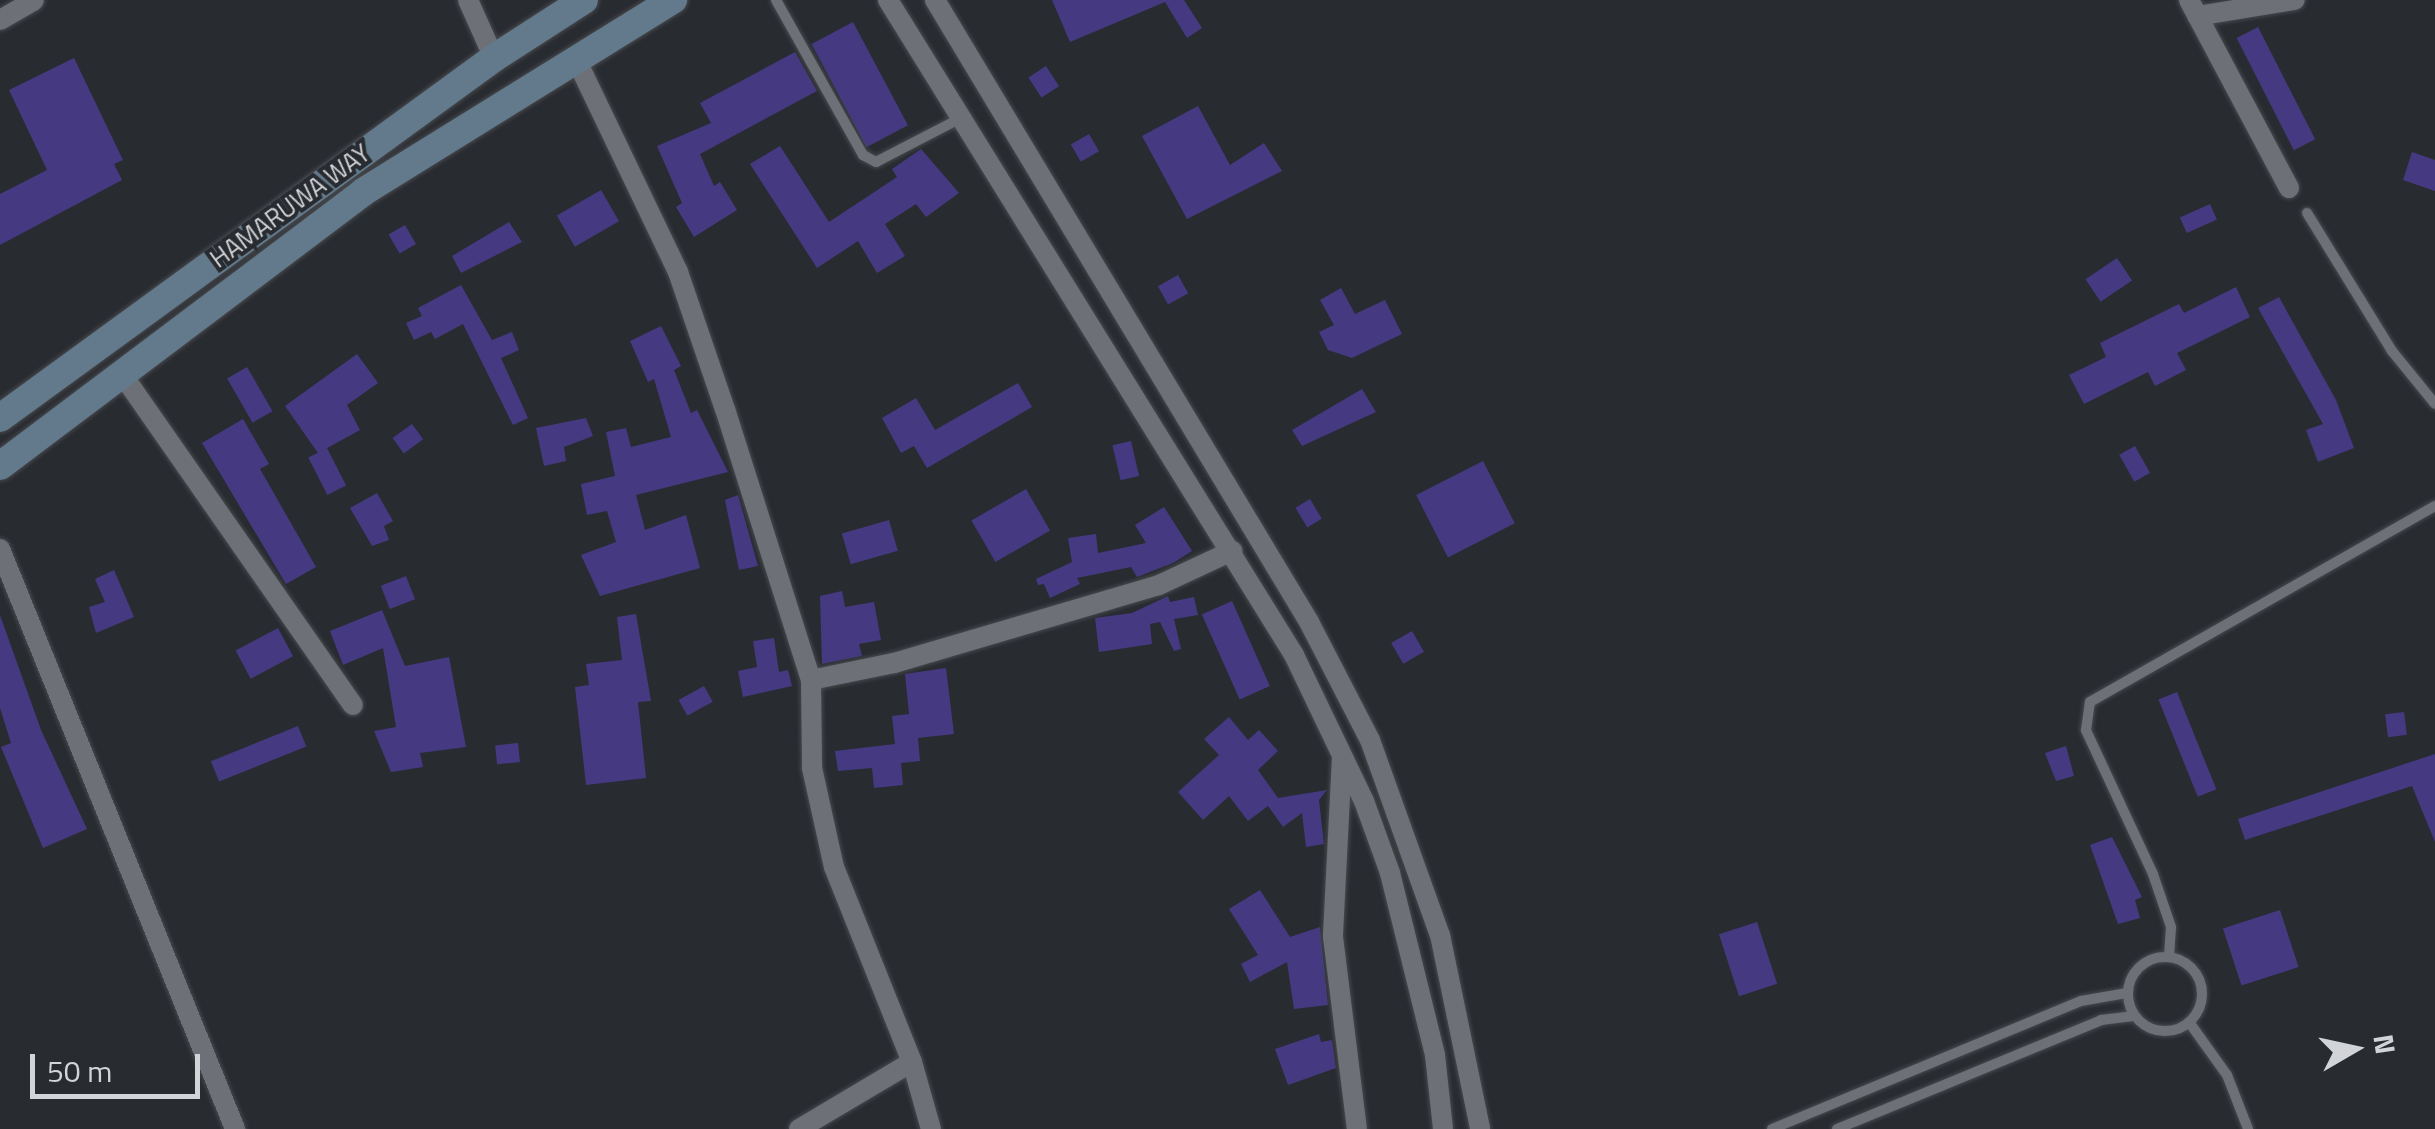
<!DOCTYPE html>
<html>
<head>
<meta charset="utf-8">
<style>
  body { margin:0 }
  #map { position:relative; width:2435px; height:1129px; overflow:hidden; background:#282b30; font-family:"Titillium Web",sans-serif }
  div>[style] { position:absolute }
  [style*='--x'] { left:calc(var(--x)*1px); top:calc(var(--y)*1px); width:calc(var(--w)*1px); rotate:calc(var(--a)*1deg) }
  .building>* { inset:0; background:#453a82; transform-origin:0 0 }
  .roads { filter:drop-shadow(0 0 2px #47494d) drop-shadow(0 0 2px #47494d) }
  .lane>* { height:10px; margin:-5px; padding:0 5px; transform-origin:5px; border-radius:5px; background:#6d7177 }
  .lane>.ring { margin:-5px; padding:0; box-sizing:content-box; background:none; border:10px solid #6d7177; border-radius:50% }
  .street>* { height:20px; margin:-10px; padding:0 10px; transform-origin:10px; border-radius:10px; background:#6d7177 }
  .secondary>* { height:28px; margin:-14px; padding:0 14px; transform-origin:14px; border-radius:14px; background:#627a8b }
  span { translate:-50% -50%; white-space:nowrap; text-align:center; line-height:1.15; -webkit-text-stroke:8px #282b30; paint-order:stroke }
  .street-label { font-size:25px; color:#d2d4d7 }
  .north { position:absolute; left:2305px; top:999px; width:100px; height:100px; -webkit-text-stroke:8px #282b30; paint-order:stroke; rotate:81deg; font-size:28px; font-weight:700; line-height:40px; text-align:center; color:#d2d4d7 }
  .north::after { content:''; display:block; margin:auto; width:35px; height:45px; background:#d2d4d7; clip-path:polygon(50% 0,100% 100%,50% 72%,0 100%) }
  .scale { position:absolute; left:30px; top:1054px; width:170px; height:45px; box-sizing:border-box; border:5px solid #d2d4d7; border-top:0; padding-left:12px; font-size:30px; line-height:35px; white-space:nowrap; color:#d2d4d7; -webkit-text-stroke:8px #282b30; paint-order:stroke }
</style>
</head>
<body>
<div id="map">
  <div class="building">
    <i style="clip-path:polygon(1052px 0,1184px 0,1202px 28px,1187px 38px,1165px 2px,1070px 42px)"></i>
    <i style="left:853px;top:22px;width:117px;height:47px;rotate:62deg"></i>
    <i style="left:2258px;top:27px;width:126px;height:24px;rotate:63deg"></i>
    <i style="clip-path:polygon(795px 52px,817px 91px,700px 154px,714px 186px,720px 182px,737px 210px,694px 237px,676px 207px,682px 203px,657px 146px,711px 123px,700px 103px)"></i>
    <i style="clip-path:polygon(74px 58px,123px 160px,114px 164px,122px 180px,0 245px,0 194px,47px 170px,9px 90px)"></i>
    <i style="left:1046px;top:66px;width:24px;height:21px;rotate:57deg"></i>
    <i style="clip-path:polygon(1198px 106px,1230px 165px,1264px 143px,1282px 171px,1187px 219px,1142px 136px)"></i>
    <i style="left:1089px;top:134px;width:20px;height:21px;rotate:60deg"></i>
    <i style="clip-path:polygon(780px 146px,829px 222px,897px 177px,892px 169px,921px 149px,959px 193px,926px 217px,916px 204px,885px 224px,905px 256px,877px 273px,858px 241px,817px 268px,750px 164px)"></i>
    <i style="clip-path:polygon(2412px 152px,2435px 160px,2435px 191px,2403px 180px)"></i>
    <i style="left:601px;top:190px;width:36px;height:51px;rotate:60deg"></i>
    <i style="left:2210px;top:204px;width:17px;height:33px;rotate:66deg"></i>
    <i style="clip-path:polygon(509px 222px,522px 242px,461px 273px,452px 256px)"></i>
    <i style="left:405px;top:225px;width:22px;height:19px;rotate:60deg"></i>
    <i style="left:2117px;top:258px;width:27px;height:38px;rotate:56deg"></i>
    <i style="left:1178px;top:275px;width:21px;height:23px;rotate:61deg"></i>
    <i style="clip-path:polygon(461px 285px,492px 340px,512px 332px,519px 350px,501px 358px,528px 418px,513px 425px,463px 324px,435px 339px,431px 332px,414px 340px,406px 323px,422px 316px,418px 308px)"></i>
    <i style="clip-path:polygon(2236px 287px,2250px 317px,2177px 353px,2186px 370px,2155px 386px,2148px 372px,2084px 404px,2069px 375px,2106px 357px,2100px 343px,2179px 304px,2184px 313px)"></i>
    <i style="clip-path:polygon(1341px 288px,1355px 314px,1385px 300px,1402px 334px,1352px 358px,1328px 350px,1319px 332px,1334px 325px,1320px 300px)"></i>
    <i style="clip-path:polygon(2279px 297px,2336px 400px,2354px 448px,2318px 462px,2306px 430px,2323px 424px,2258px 308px)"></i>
    <i style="clip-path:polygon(661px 326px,681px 366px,674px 370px,691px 413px,697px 410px,728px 472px,636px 495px,645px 530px,686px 515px,700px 568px,600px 596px,581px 555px,616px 542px,607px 511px,587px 515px,581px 484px,615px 476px,606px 432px,626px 428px,631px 447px,671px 437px,654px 379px,648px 382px,630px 341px)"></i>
    <i style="clip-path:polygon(357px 354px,378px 383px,347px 405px,360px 430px,318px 453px,285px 406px)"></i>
    <i style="left:247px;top:367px;width:51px;height:23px;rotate:60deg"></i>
    <i style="clip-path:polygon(1018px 383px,1032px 407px,927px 468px,914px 446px,901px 453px,882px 418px,916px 398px,935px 430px)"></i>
    <i style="clip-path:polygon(1362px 389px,1376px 412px,1302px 446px,1292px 430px)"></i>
    <i style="clip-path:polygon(586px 418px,593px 436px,564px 447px,566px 461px,544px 466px,536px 428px)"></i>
    <i style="clip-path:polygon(243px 419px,269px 464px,260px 469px,316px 567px,286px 584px,202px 443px)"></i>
    <i style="left:412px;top:424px;width:19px;height:24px;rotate:54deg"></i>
    <i style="left:1131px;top:441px;width:36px;height:19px;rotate:77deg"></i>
    <i style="left:2135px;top:446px;width:31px;height:18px;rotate:61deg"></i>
    <i style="left:327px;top:448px;width:42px;height:21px;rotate:63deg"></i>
    <i style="left:1483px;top:461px;width:70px;height:75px;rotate:63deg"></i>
    <i style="left:1026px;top:489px;width:48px;height:63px;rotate:60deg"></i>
    <i style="clip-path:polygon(377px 493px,393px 521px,384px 526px,389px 540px,372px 546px,350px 508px)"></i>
    <i style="clip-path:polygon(738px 495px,758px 566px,739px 570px,725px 500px)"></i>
    <i style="left:1310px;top:499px;width:23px;height:17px;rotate:59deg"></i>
    <i style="clip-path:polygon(1164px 507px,1192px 551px,1173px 563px,1137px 577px,1131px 567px,1077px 578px,1080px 584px,1050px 598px,1044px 584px,1038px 585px,1036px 579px,1072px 562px,1068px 538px,1096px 534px,1098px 553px,1146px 543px,1135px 525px)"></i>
    <i style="left:889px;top:520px;width:32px;height:49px;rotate:74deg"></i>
    <i style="clip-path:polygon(114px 570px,134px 617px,96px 633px,89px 607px,105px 602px,95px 579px)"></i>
    <i style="left:406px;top:576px;width:25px;height:27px;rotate:69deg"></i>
    <i style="clip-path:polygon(842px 591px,845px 607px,874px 602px,881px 640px,859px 644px,862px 656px,822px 664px,820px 596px)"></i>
    <i style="clip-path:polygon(1168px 596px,1170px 602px,1194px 597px,1198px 615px,1174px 619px,1181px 649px,1174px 651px,1160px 622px,1150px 624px,1152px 644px,1099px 652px,1095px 618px,1132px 613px)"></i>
    <i style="left:1232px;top:601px;width:93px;height:33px;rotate:66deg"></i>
    <i style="clip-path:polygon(382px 610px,405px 666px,449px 657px,466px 747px,420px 753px,423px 767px,391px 772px,374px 731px,396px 727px,383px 648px,343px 665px,330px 631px)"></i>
    <i style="clip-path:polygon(636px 614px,651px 701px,638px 702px,646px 778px,586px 785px,575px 687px,589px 685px,586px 664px,622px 660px,617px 617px)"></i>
    <i style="clip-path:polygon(0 615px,41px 730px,87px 829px,43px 848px,1px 747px,11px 743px,0 708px)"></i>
    <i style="left:278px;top:628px;width:32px;height:48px;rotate:62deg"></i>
    <i style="left:1412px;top:631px;width:24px;height:24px;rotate:60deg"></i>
    <i style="clip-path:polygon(774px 638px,779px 672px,788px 670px,792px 686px,743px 697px,738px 671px,757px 667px,753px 641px)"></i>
    <i style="clip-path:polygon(946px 668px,954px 734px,918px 738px,920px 761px,901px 763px,903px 785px,874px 788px,872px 768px,838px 771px,835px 751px,895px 744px,892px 716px,909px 714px,905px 674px)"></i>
    <i style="left:704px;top:686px;width:18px;height:29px;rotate:61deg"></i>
    <i style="left:2177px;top:692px;width:105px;height:20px;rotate:68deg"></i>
    <i style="left:2404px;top:712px;width:23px;height:19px;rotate:83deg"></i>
    <i style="clip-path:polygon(1229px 717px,1248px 740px,1259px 730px,1278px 751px,1258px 770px,1278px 798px,1327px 790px,1319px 800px,1324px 844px,1306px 847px,1302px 813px,1283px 827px,1268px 806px,1248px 821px,1229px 796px,1203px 820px,1178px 792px,1219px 755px,1204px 739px)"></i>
    <i style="left:298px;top:726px;width:22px;height:94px;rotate:68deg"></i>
    <i style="left:518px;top:743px;width:19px;height:23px;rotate:84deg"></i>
    <i style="clip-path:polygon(2066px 746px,2074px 776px,2056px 781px,2045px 753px)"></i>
    <i style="clip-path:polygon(2435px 754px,2435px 842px,2412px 786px,2245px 840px,2238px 819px)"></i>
    <i style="clip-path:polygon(2112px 837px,2142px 897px,2135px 900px,2140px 918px,2118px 924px,2090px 845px)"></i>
    <i style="clip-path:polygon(1260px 890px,1290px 937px,1320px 927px,1328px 1005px,1294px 1009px,1287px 962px,1250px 982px,1241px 964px,1258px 955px,1229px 909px)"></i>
    <i style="left:2280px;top:910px;width:60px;height:60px;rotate:72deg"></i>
    <i style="left:1757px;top:922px;width:65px;height:40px;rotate:72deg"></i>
    <i style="clip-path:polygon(1319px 1034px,1321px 1042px,1332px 1040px,1336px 1068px,1288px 1085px,1275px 1049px)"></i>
  </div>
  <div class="roads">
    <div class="lane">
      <i style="--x:776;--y:0;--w:178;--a:60.7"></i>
      <i style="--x:863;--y:155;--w:15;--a:28"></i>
      <i style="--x:876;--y:162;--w:96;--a:-27.4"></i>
      <i style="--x:2307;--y:213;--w:162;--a:58.4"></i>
      <i style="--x:2392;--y:351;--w:68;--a:50.9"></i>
      <i style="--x:2169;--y:956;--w:29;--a:-86"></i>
      <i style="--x:2171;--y:927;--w:56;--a:-108.8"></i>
      <i style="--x:2153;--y:874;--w:159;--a:-115"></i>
      <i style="--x:2086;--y:730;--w:28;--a:-82"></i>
      <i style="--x:2090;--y:702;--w:397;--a:-29.6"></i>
      <i class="ring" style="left:2128px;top:957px;width:64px;height:64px"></i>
      <i style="--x:2189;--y:1022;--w:65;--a:54.4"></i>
      <i style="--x:2227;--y:1075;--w:58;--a:68.7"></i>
      <i style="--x:1772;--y:1129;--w:334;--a:-22.5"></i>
      <i style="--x:2081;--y:1001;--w:47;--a:-9.9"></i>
      <i style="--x:1837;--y:1129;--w:286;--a:-22.4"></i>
      <i style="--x:2101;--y:1020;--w:34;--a:-7"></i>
    </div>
    <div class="street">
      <i style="--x:468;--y:0;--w:64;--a:65.9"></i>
      <i style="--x:888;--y:0;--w:771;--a:58.21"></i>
      <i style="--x:1294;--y:655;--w:162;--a:64.4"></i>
      <i style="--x:1364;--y:801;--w:77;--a:70.1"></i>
      <i style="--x:1390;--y:873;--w:187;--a:76.1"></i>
      <i style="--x:1435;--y:1055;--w:74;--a:83.8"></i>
      <i style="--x:935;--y:0;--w:726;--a:58.98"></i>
      <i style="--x:1309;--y:622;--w:133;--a:62.7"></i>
      <i style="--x:1370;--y:740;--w:207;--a:70.3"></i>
      <i style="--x:1440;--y:935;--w:198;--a:78.3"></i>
      <i style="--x:2189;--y:0;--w:213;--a:62"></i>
      <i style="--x:2197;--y:16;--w:99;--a:-9.3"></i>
      <i style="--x:0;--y:20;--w:39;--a:-30"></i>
      <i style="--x:576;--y:59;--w:236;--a:64.4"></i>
      <i style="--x:678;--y:272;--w:145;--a:71.1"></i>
      <i style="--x:725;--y:409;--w:284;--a:72.4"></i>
      <i style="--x:811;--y:680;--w:88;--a:89.3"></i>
      <i style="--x:812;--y:768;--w:101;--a:77.5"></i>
      <i style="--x:834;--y:867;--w:210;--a:68.2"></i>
      <i style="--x:912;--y:1062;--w:70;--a:74.2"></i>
      <i style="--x:124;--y:377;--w:400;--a:55.1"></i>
      <i style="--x:0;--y:549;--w:626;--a:67.94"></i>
      <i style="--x:811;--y:680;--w:85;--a:-11.6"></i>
      <i style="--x:894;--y:663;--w:276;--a:-16.4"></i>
      <i style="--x:1159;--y:585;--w:81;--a:-25"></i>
      <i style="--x:1342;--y:757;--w:180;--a:92.9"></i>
      <i style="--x:1333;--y:937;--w:193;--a:82.9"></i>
      <i style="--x:799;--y:1129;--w:131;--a:-30.7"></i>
    </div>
    <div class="secondary">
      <i style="--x:0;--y:418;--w:611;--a:-36.08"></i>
      <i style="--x:494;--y:58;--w:107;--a:-32.8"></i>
      <i style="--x:0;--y:466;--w:455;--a:-37"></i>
      <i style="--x:363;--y:192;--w:365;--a:-31.8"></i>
    </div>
  </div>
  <div class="street-label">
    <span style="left:290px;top:206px;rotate:-36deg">HAMARUWA WAY</span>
  </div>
  <div class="north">N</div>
  <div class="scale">50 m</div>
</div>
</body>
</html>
